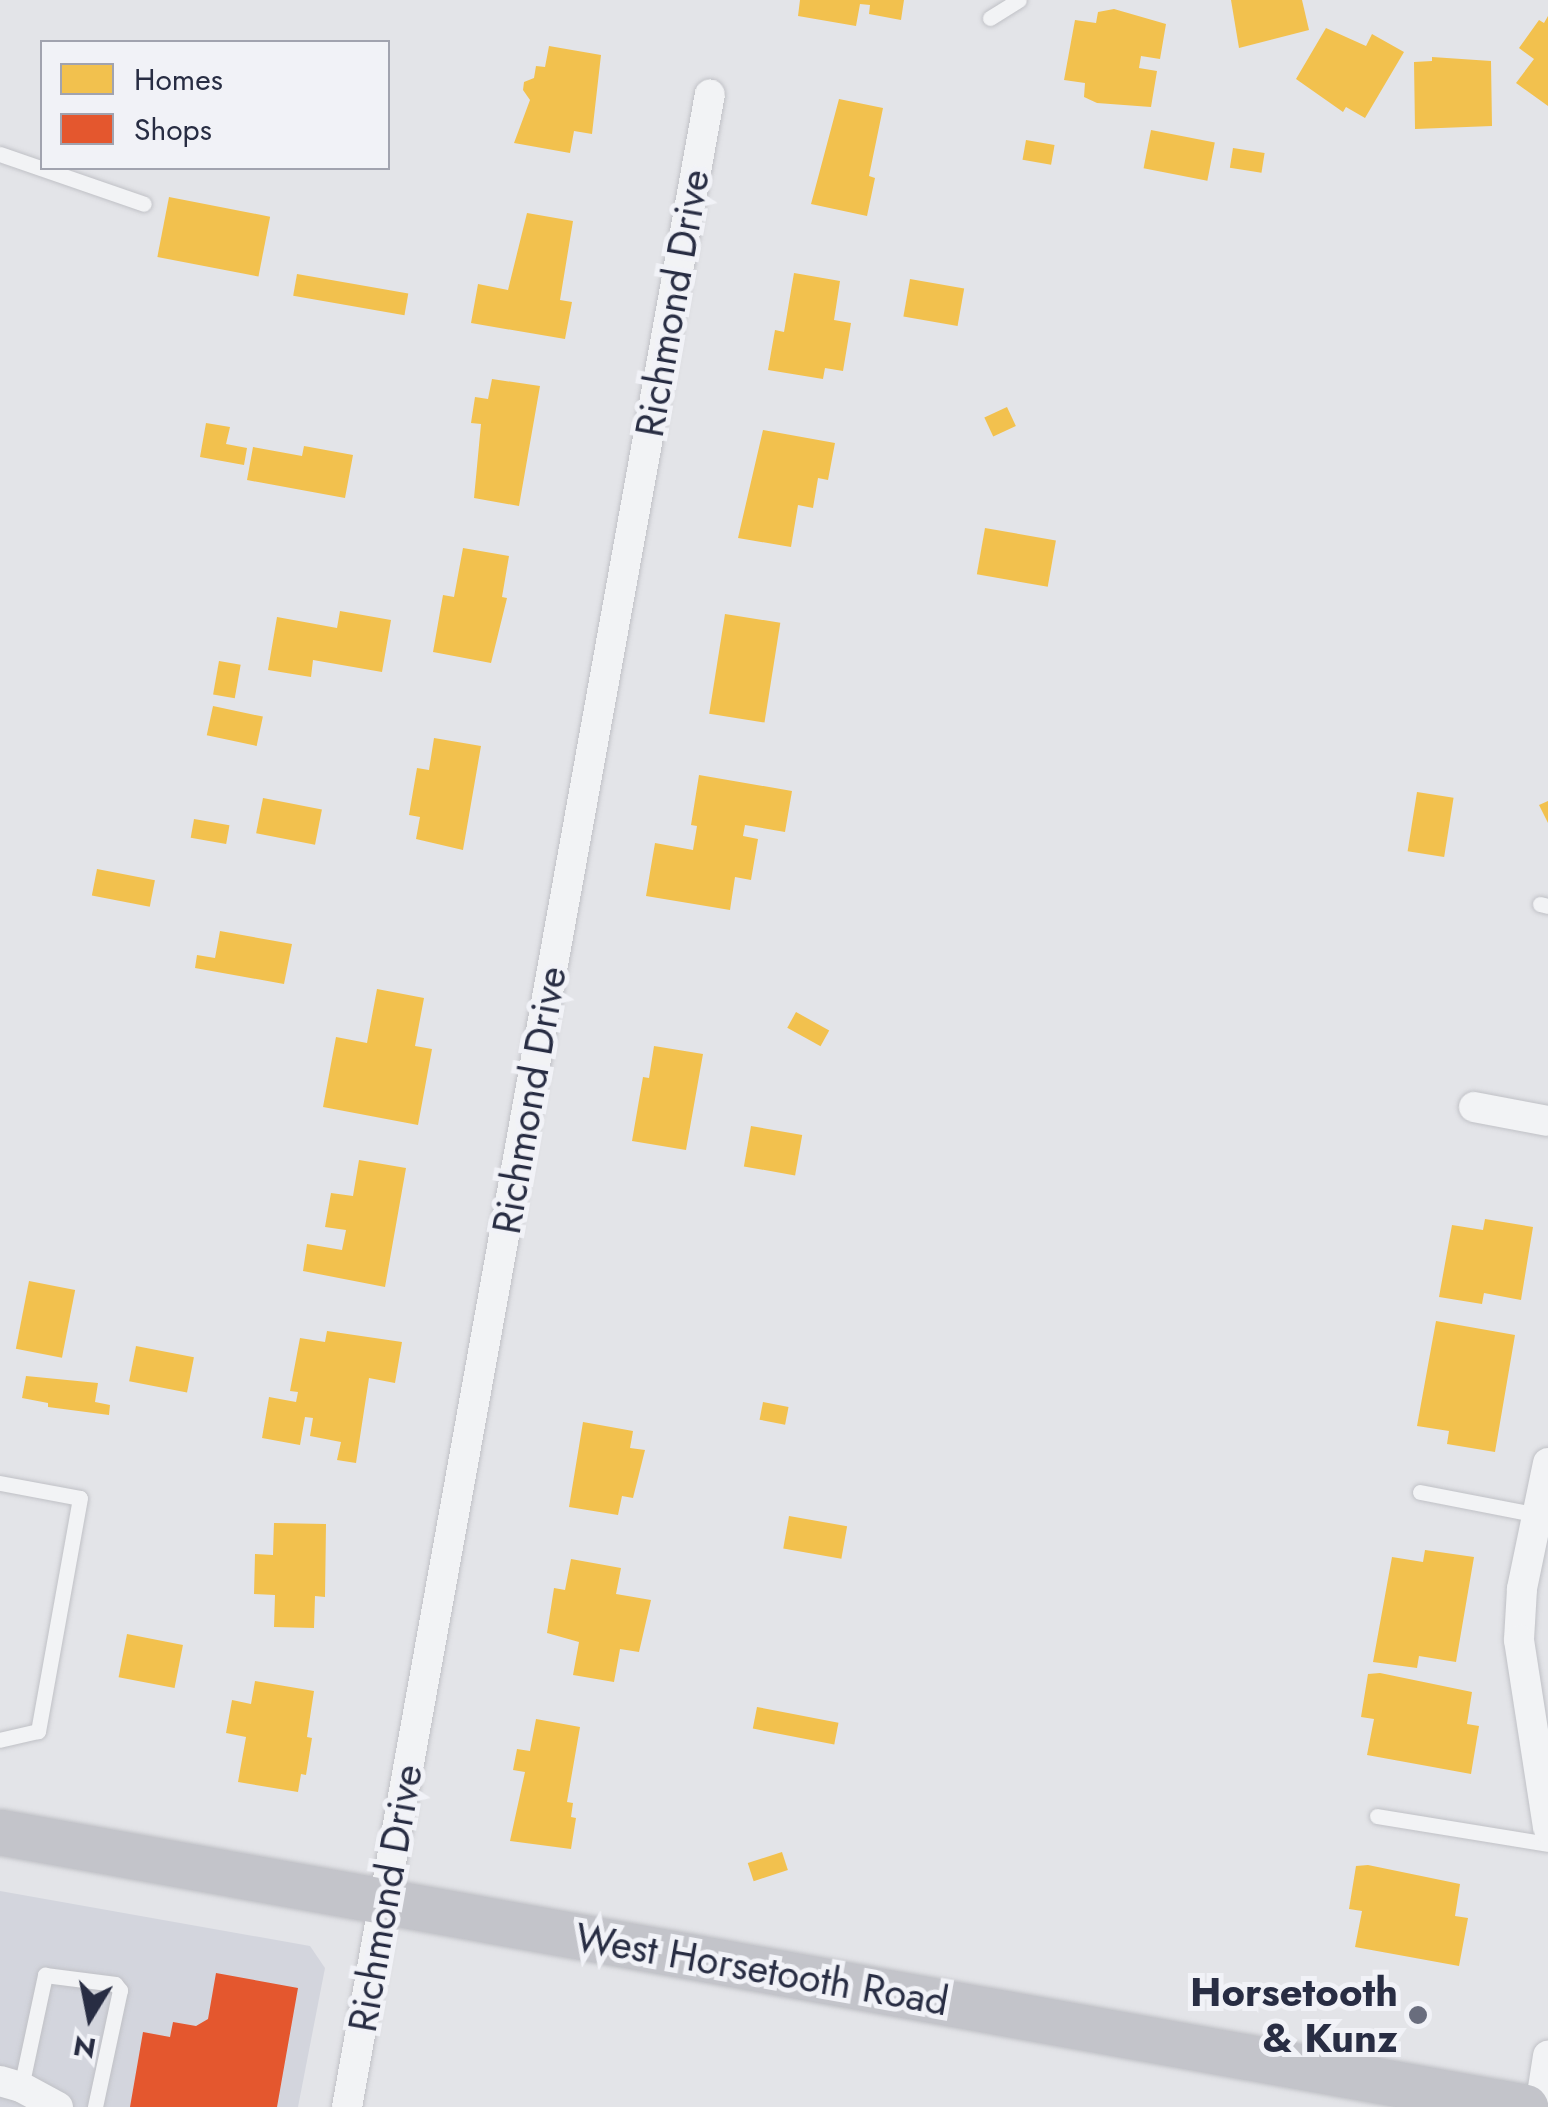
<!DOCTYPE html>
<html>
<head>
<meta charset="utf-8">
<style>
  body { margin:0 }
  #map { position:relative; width:1548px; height:2107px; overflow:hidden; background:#e3e4e8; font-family:Jost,sans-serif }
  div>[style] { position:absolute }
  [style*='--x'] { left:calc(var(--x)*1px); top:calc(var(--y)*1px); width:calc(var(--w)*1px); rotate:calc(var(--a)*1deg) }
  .built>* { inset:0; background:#d3d5dd }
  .homes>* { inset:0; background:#f2c14e; transform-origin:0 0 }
  .shops>* { inset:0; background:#e4572e }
  .roads { filter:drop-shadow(0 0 2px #c0c1c6) drop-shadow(0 0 2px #c0c1c6) }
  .service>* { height:15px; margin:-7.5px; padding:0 7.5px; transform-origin:7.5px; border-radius:7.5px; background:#f2f3f5 }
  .minor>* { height:30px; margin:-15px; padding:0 15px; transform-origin:15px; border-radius:15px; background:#f2f3f5 }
  .secondary>* { height:45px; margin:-22.5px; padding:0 22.5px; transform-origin:22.5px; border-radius:22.5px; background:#c3c4ca }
  .dots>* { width:28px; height:28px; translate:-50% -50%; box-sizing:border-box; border:5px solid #f1f2f7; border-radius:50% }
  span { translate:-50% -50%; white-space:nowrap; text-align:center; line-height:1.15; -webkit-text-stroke:10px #f1f2f7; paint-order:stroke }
  .street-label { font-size:40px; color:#282d43 }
  .poi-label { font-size:40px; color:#282d43; font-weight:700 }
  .right { translate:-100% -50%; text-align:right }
  .legend { position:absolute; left:40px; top:40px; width:350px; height:130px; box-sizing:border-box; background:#f1f2f7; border:2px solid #a1a3af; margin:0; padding:12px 18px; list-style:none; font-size:30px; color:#282d43 }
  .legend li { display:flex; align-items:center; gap:20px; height:50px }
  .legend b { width:50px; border:2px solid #a1a3af }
  .north { position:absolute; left:40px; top:1967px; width:100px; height:100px; -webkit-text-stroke:8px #f1f2f7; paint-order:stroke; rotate:190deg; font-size:28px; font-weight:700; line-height:40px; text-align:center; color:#282d43 }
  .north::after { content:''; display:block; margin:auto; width:35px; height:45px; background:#282d43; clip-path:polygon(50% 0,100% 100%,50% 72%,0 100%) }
</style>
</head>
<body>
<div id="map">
  <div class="built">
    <i style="clip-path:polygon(0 1891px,310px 1946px,325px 1968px,298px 2107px,0 2107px)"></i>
  </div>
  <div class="homes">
    <i style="clip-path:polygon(800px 0,904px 0,901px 20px,869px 14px,870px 5px,860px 4px,856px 26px,798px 16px)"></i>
    <i style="clip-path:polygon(1231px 0,1302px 0,1309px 30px,1239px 48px)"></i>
    <i style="clip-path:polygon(1114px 9px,1166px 24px,1160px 59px,1141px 56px,1139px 68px,1157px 71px,1151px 107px,1097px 103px,1084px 97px,1085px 83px,1064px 80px,1075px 20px,1096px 23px,1098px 12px)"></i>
    <i style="clip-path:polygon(1548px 16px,1548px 106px,1516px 83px,1534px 59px,1519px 48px,1539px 20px,1544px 23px)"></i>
    <i style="clip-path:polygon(1326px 28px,1366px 46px,1372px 34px,1404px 52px,1365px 118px,1346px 107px,1343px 112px,1296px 79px)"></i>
    <i style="clip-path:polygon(549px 46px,601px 55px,592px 134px,574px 131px,570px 153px,514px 143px,530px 100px,523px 90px,524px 82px,534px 78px,536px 66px,545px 67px)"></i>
    <i style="clip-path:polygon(1432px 57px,1491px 61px,1492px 126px,1415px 129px,1414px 62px,1432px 61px)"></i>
    <i style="clip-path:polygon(839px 99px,883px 108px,869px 176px,875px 178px,867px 216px,811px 204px)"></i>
    <i style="left:1151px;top:130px;width:65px;height:39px;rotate:11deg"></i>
    <i style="left:1026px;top:140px;width:29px;height:20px;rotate:10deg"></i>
    <i style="left:1233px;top:148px;width:32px;height:20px;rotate:9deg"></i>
    <i style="left:169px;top:197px;width:103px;height:61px;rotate:11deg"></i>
    <i style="clip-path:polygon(527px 213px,573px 221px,560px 300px,572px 302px,565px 339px,471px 323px,478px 284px,508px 290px)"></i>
    <i style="clip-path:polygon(794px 273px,840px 281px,834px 320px,851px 323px,843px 371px,825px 368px,823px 379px,768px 370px,775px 330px,784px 332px)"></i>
    <i style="left:297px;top:274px;width:113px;height:22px;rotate:10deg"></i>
    <i style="left:910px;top:279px;width:55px;height:38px;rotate:10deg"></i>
    <i style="clip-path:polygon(492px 379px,540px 386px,519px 506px,474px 498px,481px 424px,471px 423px,475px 397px,488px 399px)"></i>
    <i style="left:1007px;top:407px;width:21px;height:25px;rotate:65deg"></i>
    <i style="clip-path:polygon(206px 423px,230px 427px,226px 444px,247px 448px,244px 465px,200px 457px)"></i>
    <i style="clip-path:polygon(763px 430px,835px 443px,828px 480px,818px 478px,813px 508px,798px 505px,791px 547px,738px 538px)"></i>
    <i style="clip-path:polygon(304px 446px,353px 455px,345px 498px,247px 480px,253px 447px,302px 456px)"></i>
    <i style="left:985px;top:528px;width:72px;height:47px;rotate:10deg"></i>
    <i style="clip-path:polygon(463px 548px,509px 556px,502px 597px,507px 598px,491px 663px,433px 652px,443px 595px,454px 597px)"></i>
    <i style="clip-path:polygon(340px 611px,391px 620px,382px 672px,313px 660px,311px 677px,268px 670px,277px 617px,337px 628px)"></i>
    <i style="left:725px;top:614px;width:56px;height:101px;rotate:9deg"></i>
    <i style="left:219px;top:661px;width:22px;height:34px;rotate:10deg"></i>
    <i style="left:213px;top:706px;width:51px;height:30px;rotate:12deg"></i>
    <i style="clip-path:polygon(434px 738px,481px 746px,463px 850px,416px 839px,420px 817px,409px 815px,417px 768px,429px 770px)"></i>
    <i style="clip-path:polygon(699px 775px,792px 791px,785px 832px,745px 825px,743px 836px,758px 839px,751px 880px,735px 877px,730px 910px,646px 896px,655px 843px,693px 850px,697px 826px,691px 825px)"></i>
    <i style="left:1417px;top:792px;width:37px;height:60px;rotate:9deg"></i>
    <i style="left:263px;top:798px;width:60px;height:36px;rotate:11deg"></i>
    <i style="clip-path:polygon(1548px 801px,1548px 823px,1539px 805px)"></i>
    <i style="left:194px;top:819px;width:36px;height:19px;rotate:10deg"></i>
    <i style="left:97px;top:869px;width:59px;height:27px;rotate:11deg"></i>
    <i style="clip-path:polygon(220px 931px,292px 944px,284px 984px,195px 968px,197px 955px,215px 958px)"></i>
    <i style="clip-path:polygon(377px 989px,424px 998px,415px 1046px,432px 1049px,418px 1125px,323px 1107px,336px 1037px,367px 1043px)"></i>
    <i style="left:796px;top:1012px;width:38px;height:18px;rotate:29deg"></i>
    <i style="clip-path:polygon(654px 1046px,703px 1054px,686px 1150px,632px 1141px,643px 1077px,649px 1078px)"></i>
    <i style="left:751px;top:1126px;width:52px;height:41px;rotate:10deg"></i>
    <i style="clip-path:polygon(359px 1160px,406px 1168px,385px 1287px,303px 1271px,307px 1244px,342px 1250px,346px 1230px,325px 1227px,331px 1193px,353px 1196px)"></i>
    <i style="clip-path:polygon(1485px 1219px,1533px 1227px,1521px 1300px,1484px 1293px,1482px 1304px,1439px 1297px,1452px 1225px,1483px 1230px)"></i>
    <i style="left:29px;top:1281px;width:47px;height:69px;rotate:11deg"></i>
    <i style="clip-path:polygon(1436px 1321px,1515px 1335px,1495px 1452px,1447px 1444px,1449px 1431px,1417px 1426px)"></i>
    <i style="clip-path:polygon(327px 1331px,402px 1342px,395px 1383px,369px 1378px,356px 1463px,337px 1460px,341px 1442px,310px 1436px,313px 1418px,305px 1417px,300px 1445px,262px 1438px,269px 1397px,296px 1402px,298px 1392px,290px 1391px,300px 1338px,325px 1342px)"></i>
    <i style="left:136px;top:1346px;width:59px;height:36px;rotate:11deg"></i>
    <i style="clip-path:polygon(26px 1376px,98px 1383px,95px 1402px,110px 1405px,109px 1415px,48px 1407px,48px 1403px,22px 1398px)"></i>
    <i style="left:763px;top:1402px;width:26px;height:18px;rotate:11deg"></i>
    <i style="clip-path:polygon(583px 1422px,633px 1431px,630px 1448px,645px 1450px,633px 1498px,622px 1496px,618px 1515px,569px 1507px)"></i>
    <i style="left:789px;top:1516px;width:59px;height:33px;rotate:10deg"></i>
    <i style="clip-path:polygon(274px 1523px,326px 1524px,325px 1597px,315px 1596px,314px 1628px,274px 1627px,275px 1595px,254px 1594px,255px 1554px,273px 1555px)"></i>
    <i style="clip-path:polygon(1425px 1550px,1474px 1557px,1456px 1662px,1419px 1656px,1417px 1668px,1373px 1662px,1392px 1557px,1423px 1562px)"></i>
    <i style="clip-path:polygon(571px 1559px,621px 1568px,616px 1594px,651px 1600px,639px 1652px,620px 1649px,614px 1682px,573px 1675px,579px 1642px,547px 1633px,554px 1588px,565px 1590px)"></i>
    <i style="left:127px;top:1634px;width:57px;height:44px;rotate:11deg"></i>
    <i style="clip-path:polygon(1380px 1673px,1472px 1692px,1467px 1724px,1479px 1726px,1471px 1774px,1367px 1755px,1374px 1719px,1361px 1717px,1368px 1674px)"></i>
    <i style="clip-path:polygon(255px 1681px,314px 1691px,307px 1737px,312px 1738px,306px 1775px,301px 1774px,298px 1792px,238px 1782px,246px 1737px,226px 1733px,232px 1700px,251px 1704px)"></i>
    <i style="left:757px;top:1707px;width:83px;height:22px;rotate:11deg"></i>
    <i style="clip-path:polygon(536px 1719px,580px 1727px,567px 1802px,573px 1803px,571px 1817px,576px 1818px,571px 1849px,510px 1841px,525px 1772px,513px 1770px,517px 1749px,530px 1751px)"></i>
    <i style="left:782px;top:1852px;width:19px;height:36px;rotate:72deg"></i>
    <i style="clip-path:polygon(1368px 1865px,1460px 1884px,1455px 1916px,1468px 1918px,1459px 1966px,1355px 1947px,1362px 1911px,1349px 1909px,1356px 1866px)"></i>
  </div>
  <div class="shops">
    <i style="clip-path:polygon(216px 1973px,298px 1988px,277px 2107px,130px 2107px,143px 2032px,170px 2037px,173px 2022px,196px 2026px,208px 2019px)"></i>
  </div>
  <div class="roads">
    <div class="service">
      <i style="--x:990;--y:18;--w:34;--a:-32"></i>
      <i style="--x:0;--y:154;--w:152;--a:19.1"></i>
      <i style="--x:1540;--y:904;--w:8;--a:14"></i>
      <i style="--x:0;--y:1483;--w:81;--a:10.6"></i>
      <i style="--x:80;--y:1498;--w:237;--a:100.2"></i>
      <i style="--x:38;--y:1731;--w:39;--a:167"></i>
      <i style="--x:1420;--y:1492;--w:120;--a:11"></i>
      <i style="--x:1377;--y:1816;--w:173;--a:9.3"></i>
      <i style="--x:21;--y:2087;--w:115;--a:-77.9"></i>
      <i style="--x:45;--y:1975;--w:71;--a:7.3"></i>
      <i style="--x:115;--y:1984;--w:8;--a:50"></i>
      <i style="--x:120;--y:1990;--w:120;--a:102.1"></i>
    </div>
    <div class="minor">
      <i style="--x:1474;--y:1107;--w:75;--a:10.7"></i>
      <i style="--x:1548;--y:1463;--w:129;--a:101.7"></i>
      <i style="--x:1522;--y:1589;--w:51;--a:93.4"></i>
      <i style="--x:1519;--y:1640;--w:190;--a:81.2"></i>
      <i style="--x:0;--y:2081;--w:22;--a:16"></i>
      <i style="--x:21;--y:2087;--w:42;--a:28.4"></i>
      <i style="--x:347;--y:2107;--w:2045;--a:-79.78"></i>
      <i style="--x:1540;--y:2107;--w:52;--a:-81.1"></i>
    </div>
    <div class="secondary">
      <i style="--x:0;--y:1832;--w:1550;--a:10.22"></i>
    </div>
  </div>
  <div class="dots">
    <i style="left:1418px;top:2015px;background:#696d7d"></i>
  </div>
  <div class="street-label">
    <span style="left:672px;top:303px;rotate:-80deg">Richmond Drive</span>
    <span style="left:529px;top:1100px;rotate:-80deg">Richmond Drive</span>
    <span style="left:385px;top:1898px;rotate:-80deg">Richmond Drive</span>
    <span style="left:762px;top:1969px;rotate:10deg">West Horsetooth Road</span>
  </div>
  <div class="poi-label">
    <span class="right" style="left:1398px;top:2015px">Horsetooth<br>&amp; Kunz</span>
  </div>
  <ul class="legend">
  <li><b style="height:28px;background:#f2c14e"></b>Homes</li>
  <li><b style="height:28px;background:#e4572e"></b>Shops</li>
  </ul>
  <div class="north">N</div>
</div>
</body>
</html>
